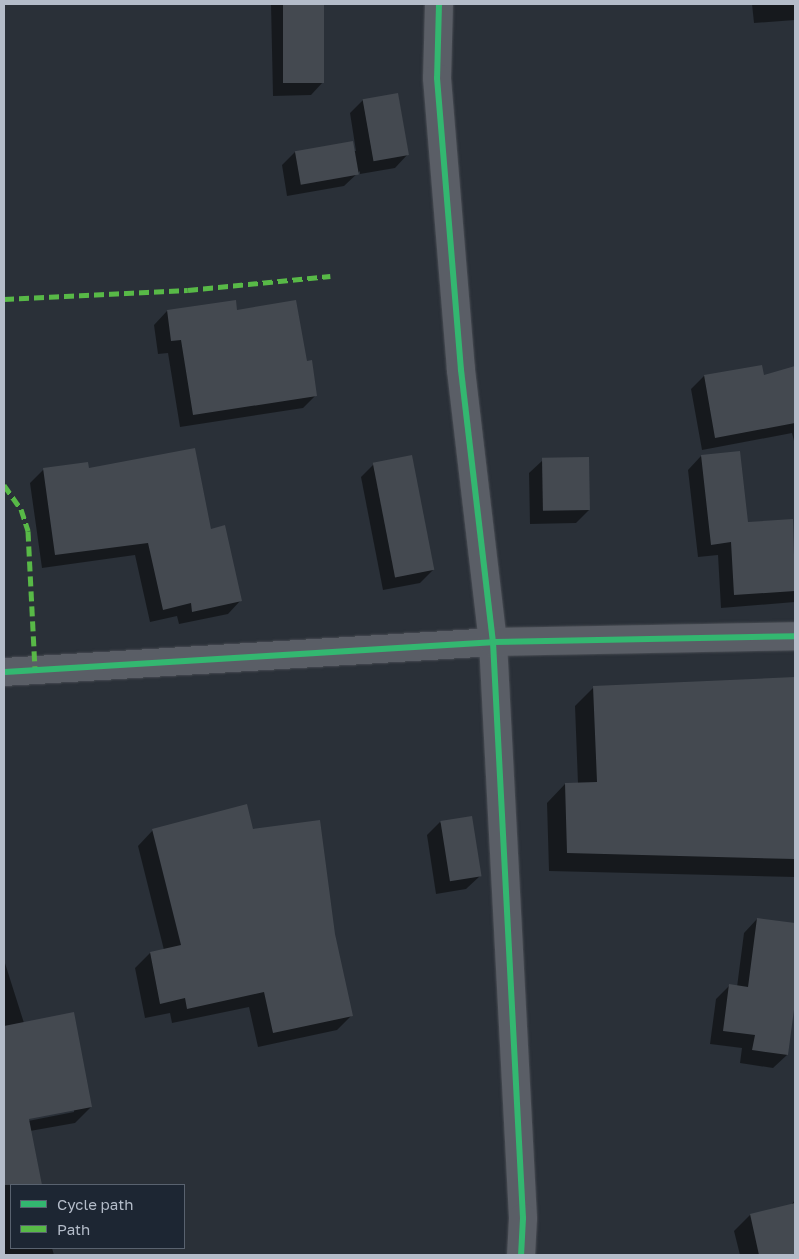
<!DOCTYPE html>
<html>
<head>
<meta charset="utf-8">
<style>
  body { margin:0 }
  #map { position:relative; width:799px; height:1259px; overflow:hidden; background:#2a3038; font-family:"Golos Text",sans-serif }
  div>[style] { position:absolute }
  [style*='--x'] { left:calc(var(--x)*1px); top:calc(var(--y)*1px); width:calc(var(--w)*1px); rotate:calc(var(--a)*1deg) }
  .shadow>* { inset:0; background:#0007 }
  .building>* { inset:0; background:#444950; transform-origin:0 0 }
  .roads { filter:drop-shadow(0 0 1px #484c53) drop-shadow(0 0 1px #484c53) }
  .street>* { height:28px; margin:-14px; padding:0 14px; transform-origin:14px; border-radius:14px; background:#5a5e66 }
  .quiet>* { height:5px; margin-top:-2.5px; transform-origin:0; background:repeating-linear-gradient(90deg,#58b947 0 10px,transparent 0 15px) }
  .cycleway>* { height:6px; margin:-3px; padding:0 3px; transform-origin:3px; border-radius:3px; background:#33b770 }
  span { translate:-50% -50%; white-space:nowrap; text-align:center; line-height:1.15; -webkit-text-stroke:4.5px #1d2633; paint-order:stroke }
  .frame { position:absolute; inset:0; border:5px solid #b4bcc9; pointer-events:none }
  .legend { position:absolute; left:10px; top:1184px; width:175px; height:65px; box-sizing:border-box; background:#1d2633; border:1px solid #59626f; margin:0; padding:6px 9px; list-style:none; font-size:15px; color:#b4bcc9 }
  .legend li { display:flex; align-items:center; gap:10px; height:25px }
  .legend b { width:25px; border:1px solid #59626f }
</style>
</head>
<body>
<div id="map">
  <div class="shadow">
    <i style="clip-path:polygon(271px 4px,323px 4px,324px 81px,311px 95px,273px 96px)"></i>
    <i style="clip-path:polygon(752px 4px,795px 4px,795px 20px,754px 23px)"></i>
    <i style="clip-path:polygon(363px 100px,408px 154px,395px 168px,360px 174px,360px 171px,344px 186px,287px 196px,282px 165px,295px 152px,356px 151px,350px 113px)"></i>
    <i style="clip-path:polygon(167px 311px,236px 311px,306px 363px,316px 395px,303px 408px,180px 427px,168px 353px,158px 354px,154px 325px)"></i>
    <i style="clip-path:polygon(795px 367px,795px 445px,792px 433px,702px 450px,691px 389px,704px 376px,763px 377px)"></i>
    <i style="clip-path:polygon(701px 456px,747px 524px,792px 520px,795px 602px,721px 608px,718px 555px,698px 557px,688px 470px)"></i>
    <i style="clip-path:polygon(543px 460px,589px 510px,576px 523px,530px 524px,529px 473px)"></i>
    <i style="clip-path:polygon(374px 464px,433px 570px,420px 583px,383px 590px,361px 477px)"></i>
    <i style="clip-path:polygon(43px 470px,210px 530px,241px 600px,228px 614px,179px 624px,177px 616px,150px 622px,135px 555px,42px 568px,30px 483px)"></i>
    <i style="clip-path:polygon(795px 679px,795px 877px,549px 871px,547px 803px,565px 784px,578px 784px,575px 706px,594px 687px)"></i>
    <i style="clip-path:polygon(440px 822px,480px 876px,466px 889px,436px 894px,427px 835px)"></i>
    <i style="clip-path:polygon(153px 830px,252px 831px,333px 935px,352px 1015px,337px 1030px,258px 1047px,249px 1007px,172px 1023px,170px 1013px,145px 1018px,135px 968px,150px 953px,164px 950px,138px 846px)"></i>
    <i style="clip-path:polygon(757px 919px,795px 924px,795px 993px,787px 1055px,773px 1068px,740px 1063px,742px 1048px,710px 1044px,716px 999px,729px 986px,737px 987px,744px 933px)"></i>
    <i style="clip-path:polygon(evenodd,4px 960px,24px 1023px,91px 1107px,75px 1123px,30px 1131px,40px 1185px,11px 1185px,11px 1248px,52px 1248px,54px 1255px,4px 1255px,4px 960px,74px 1109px,74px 1112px,23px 1122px,23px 1119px,74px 1109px)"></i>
    <i style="clip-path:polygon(795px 1200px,795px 1255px,740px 1255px,734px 1231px,750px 1215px,791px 1205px)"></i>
  </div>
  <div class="building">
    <i style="left:283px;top:4px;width:41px;height:79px"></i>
    <i style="left:398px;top:93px;width:63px;height:36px;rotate:80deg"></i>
    <i style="left:353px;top:141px;width:34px;height:59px;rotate:80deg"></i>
    <i style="clip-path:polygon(236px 300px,237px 310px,296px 300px,307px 361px,312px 360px,317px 396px,193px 415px,181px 340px,171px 341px,167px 310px)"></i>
    <i style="clip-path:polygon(762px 365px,764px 375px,795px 366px,795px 423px,715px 438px,704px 375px)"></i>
    <i style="clip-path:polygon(195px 448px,211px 529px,225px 525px,242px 601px,192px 612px,191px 603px,163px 610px,148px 543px,55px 555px,43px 468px,88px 462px,89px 468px)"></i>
    <i style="clip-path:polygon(740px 451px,748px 522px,793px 519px,795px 591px,734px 595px,731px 542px,711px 545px,701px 455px)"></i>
    <i style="left:412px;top:455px;width:117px;height:40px;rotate:79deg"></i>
    <i style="left:589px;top:457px;width:53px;height:47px;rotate:89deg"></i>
    <i style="clip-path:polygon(795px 677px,795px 859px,567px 853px,565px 783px,597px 782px,593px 686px)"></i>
    <i style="clip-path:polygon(247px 804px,253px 829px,320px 820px,335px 934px,353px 1016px,273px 1033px,264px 992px,187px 1009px,185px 998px,160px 1004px,150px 952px,181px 945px,152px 829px)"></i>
    <i style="left:472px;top:816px;width:61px;height:32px;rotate:81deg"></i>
    <i style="clip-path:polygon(757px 918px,795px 923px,795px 1002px,788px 1055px,752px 1050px,755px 1035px,723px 1031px,729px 984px,748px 987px)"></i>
    <i style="clip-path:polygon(74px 1012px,92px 1107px,29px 1119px,42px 1185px,4px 1185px,4px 1026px)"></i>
    <i style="clip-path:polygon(795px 1203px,795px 1255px,759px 1255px,750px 1214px)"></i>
  </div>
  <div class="roads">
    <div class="street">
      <i style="--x:439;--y:4;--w:74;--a:91.5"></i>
      <i style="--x:437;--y:78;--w:293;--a:85.3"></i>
      <i style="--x:461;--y:370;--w:274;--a:83.3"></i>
      <i style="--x:493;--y:642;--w:577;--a:87.02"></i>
      <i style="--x:523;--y:1218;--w:37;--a:93"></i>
      <i style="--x:4;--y:672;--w:490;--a:-3.5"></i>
      <i style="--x:493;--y:642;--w:302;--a:-1.1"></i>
    </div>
  </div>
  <div class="quiet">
    <i style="--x:4;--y:299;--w:184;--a:-2.8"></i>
    <i style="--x:188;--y:290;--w:143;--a:-5.6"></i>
    <i style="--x:4;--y:485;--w:29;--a:55"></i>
    <i style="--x:21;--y:509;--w:23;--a:72"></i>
    <i style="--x:28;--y:531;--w:140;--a:87.1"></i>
  </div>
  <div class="cycleway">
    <i style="--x:439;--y:4;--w:74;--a:91.5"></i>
    <i style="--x:437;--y:78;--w:293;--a:85.3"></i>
    <i style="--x:461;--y:370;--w:274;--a:83.3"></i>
    <i style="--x:493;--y:642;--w:577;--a:87.02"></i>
    <i style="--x:523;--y:1218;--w:37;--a:93"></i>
    <i style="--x:4;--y:672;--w:490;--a:-3.5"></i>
    <i style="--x:493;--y:642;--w:302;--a:-1.1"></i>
  </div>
  <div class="frame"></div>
  <ul class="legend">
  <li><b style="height:6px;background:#33b770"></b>Cycle path</li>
  <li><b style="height:6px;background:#58b947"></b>Path</li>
  </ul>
</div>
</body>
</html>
